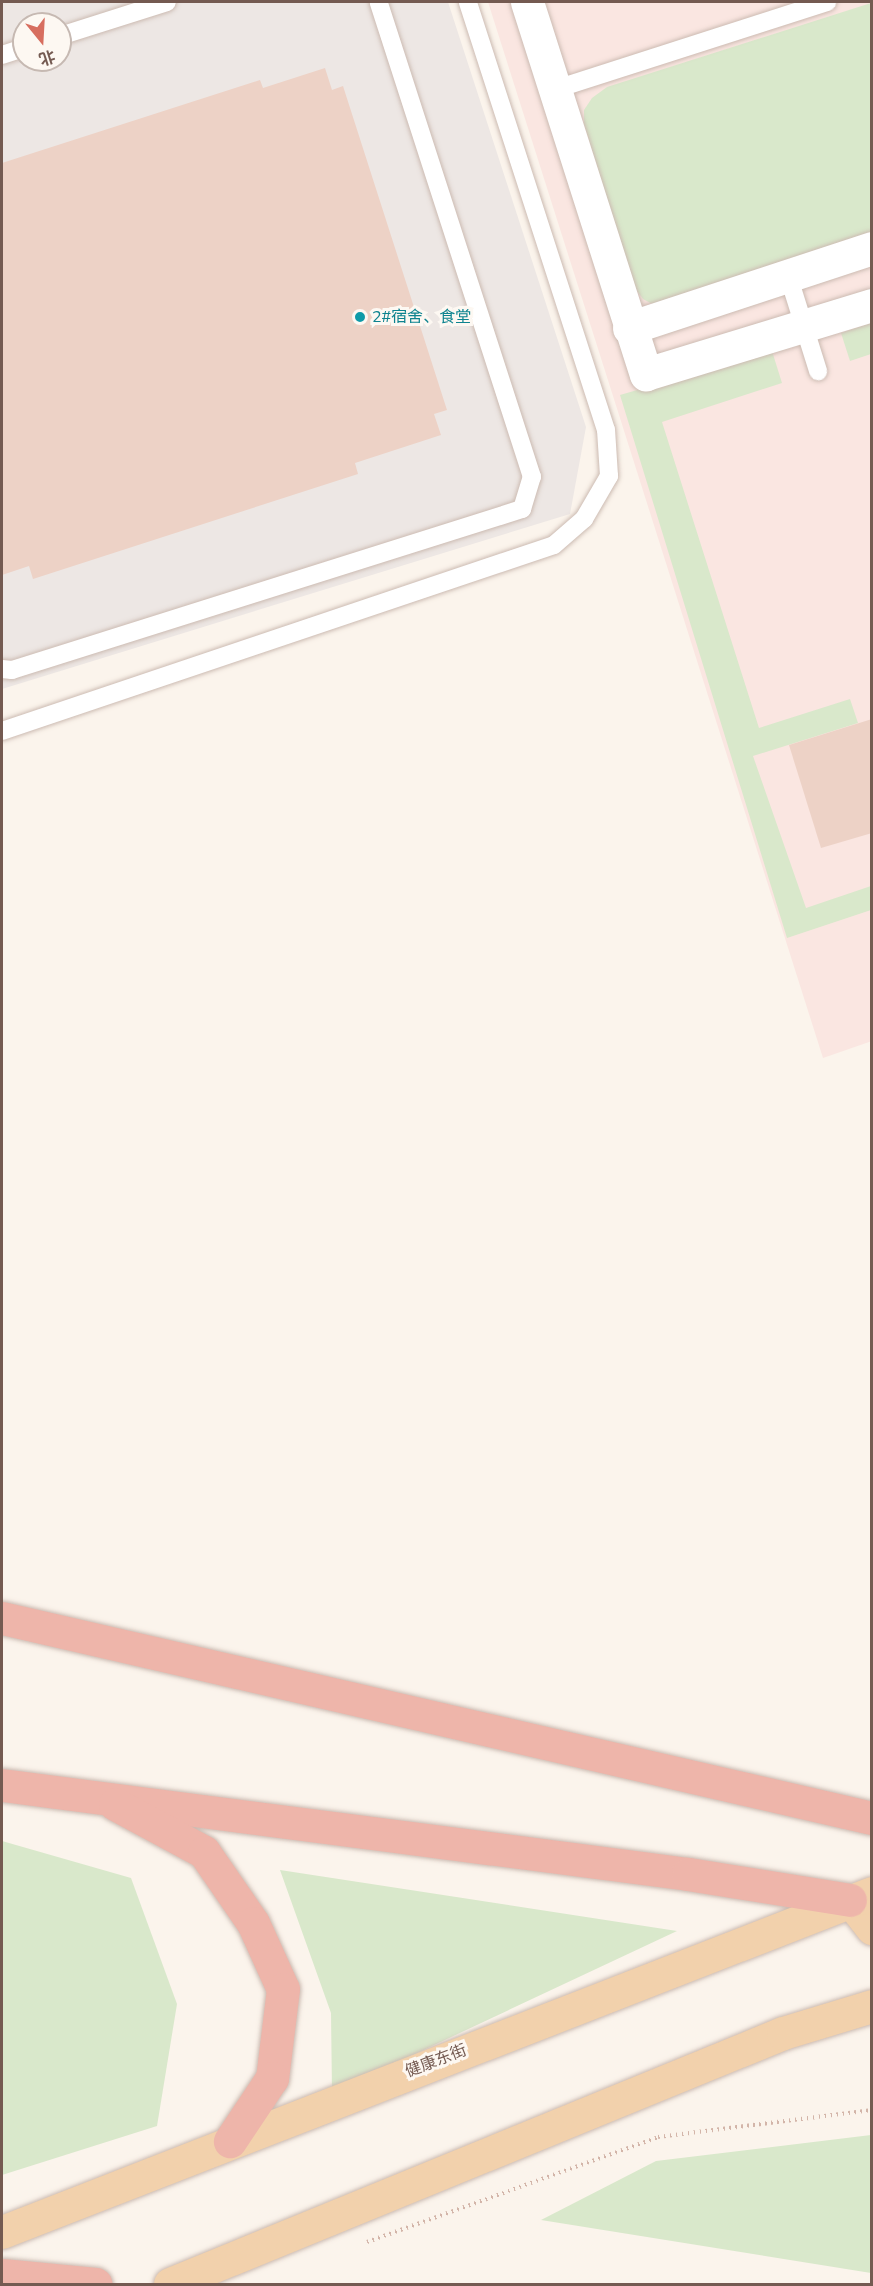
<!DOCTYPE html>
<html>
<head>
<meta charset="utf-8">
<style>
  body { margin:0 }
  #map { position:relative; width:873px; height:2286px; overflow:hidden; background:#fbf4ec; font-family:"Nunito Sans","Noto Sans SC",sans-serif }
  div>[style] { position:absolute }
  [style*='--x'] { left:calc(var(--x)*1px); top:calc(var(--y)*1px); width:calc(var(--w)*1px); rotate:calc(var(--a)*1deg) }
  .commercial>* { inset:0; background:#fae6e1 }
  .industrial>* { inset:0; background:#ede7e4 }
  .green>* { inset:0; background:#d9e8cb }
  .building>* { inset:0; background:#edd2c6 }
  .path>* { height:4px; margin-top:-2px; transform-origin:0; background:repeating-linear-gradient(90deg,#d3b5a9 0 1.5px,transparent 0 6px) }
  .roads { filter:drop-shadow(0 0 2px #ccbbb2) drop-shadow(0 0 2px #ccbbb2) }
  .lane>* { height:18px; margin:-9px; padding:0 9px; transform-origin:9px; border-radius:9px; background:#fff }
  .street>* { height:33px; margin:-16.5px; padding:0 16.5px; transform-origin:16.5px; border-radius:16.5px; background:#fff }
  .primary>* { height:33px; margin:-16.5px; padding:0 16.5px; transform-origin:16.5px; border-radius:16.5px; background:#f2d1ac }
  .highway>* { height:33px; margin:-16.5px; padding:0 16.5px; transform-origin:16.5px; border-radius:16.5px; background:#eeb5aa }
  .dots>* { width:16px; height:16px; translate:-50% -50%; box-sizing:border-box; border:3px solid #fdf8f2; border-radius:50% }
  span { translate:-50% -50%; white-space:nowrap; text-align:center; line-height:1.15; -webkit-text-stroke:6px #fdf8f2; paint-order:stroke }
  .culture-label { font-size:16px; color:#0d838f }
  .left { translate:0 -50%; text-align:left }
  .street-label { font-size:16px; color:#745a51 }
  .frame { position:absolute; inset:0; border:3px solid #745a51; pointer-events:none }
  .north { position:absolute; left:12px; top:12px; width:60px; height:60px; box-sizing:border-box; background:#fdf8f2; border:2px solid #c6b9b2; border-radius:50%; rotate:162deg; font-size:16px; font-weight:700; line-height:24px; text-align:center; color:#745a51 }
  .north::after { content:''; display:block; margin:auto; width:21px; height:27px; background:#d76e5f; clip-path:polygon(50% 0,100% 100%,50% 72%,0 100%) }
</style>
</head>
<body>
<div id="map">
  <div class="commercial">
    <i style="clip-path:polygon(488px 2px,871px 2px,872px 1041px,823px 1058px)"></i>
  </div>
  <div class="industrial">
    <i style="clip-path:polygon(evenodd,2px 2px,448px 2px,586px 427px,570px 514px,2px 689px,2px 2px,24px 24px,60px 24px,60px 60px,24px 60px,24px 24px)"></i>
  </div>
  <div class="green">
    <i style="clip-path:polygon(871px 3px,871px 237px,656px 306px,643px 299px,634px 287px,584px 124px,584px 110px,592px 98px,607px 87px)"></i>
    <i style="clip-path:polygon(871px 323px,871px 354px,850px 361px,841px 333px)"></i>
    <i style="clip-path:polygon(772px 351px,782px 383px,662px 422px,759px 728px,850px 699px,858px 723px,753px 756px,806px 908px,871px 886px,871px 910px,787px 938px,620px 395px)"></i>
    <i style="clip-path:polygon(2px 1841px,131px 1878px,177px 2004px,157px 2126px,2px 2175px)"></i>
    <i style="clip-path:polygon(280px 1870px,677px 1931px,332px 2093px,331px 2013px)"></i>
    <i style="clip-path:polygon(871px 2135px,871px 2273px,541px 2220px,656px 2161px)"></i>
  </div>
  <div class="building">
    <i style="clip-path:polygon(325px 68px,332px 90px,343px 86px,447px 410px,434px 414px,441px 435px,355px 463px,358px 474px,33px 579px,29px 566px,2px 575px,2px 163px,260px 80px,263px 88px)"></i>
    <i style="clip-path:polygon(872px 719px,872px 833px,821px 848px,789px 745px)"></i>
  </div>
  <div class="path">
    <i style="--x:367;--y:2242;--w:309;--a:-19.8"></i>
    <i style="--x:658;--y:2137;--w:216;--a:-7.2"></i>
  </div>
  <div class="roads">
    <div class="lane">
      <i style="--x:60;--y:36;--w:112;--a:-17.6"></i>
      <i style="--x:2;--y:55;--w:23;--a:-18"></i>
      <i style="--x:556;--y:89;--w:285;--a:-17.8"></i>
      <i style="--x:788;--y:275;--w:101;--a:72.6"></i>
      <i style="--x:2;--y:669;--w:10;--a:6"></i>
      <i style="--x:12;--y:670;--w:535;--a:-17.52"></i>
      <i style="--x:522;--y:509;--w:34;--a:-73"></i>
      <i style="--x:532;--y:477;--w:499;--a:-107.9"></i>
      <i style="--x:2;--y:731;--w:582;--a:-18.62"></i>
      <i style="--x:554;--y:545;--w:40;--a:-41"></i>
      <i style="--x:584;--y:519;--w:50;--a:-59.8"></i>
      <i style="--x:609;--y:476;--w:46;--a:-93.7"></i>
      <i style="--x:606;--y:430;--w:450;--a:-107.9"></i>
    </div>
    <div class="street">
      <i style="--x:527;--y:2;--w:391;--a:72.3"></i>
      <i style="--x:646;--y:374;--w:236;--a:-17"></i>
      <i style="--x:629;--y:328;--w:256;--a:-18.2"></i>
    </div>
    <div class="primary">
      <i style="--x:850;--y:1900;--w:36;--a:52"></i>
      <i style="--x:2;--y:2232;--w:934;--a:-21.29"></i>
      <i style="--x:170;--y:2284;--w:662;--a:-22.27"></i>
      <i style="--x:783;--y:2033;--w:93;--a:-16.9"></i>
    </div>
    <div class="highway">
      <i style="--x:2;--y:1618;--w:893;--a:12.95"></i>
      <i style="--x:2;--y:1785;--w:692;--a:7.39"></i>
      <i style="--x:688;--y:1874;--w:164;--a:9.1"></i>
      <i style="--x:115;--y:1804;--w:101;--a:28.3"></i>
      <i style="--x:204;--y:1852;--w:86;--a:55.4"></i>
      <i style="--x:253;--y:1923;--w:72;--a:65.6"></i>
      <i style="--x:283;--y:1989;--w:90;--a:97"></i>
      <i style="--x:272;--y:2078;--w:76;--a:123.7"></i>
      <i style="--x:2;--y:2275;--w:94;--a:5.5"></i>
    </div>
  </div>
  <div class="dots">
    <i style="left:360px;top:317px;background:#0f9aa8"></i>
  </div>
  <div class="culture-label">
    <span class="left" style="left:372px;top:317px">2#宿舍、食堂</span>
  </div>
  <div class="street-label">
    <span style="left:436px;top:2061px;rotate:-21deg">健康东街</span>
  </div>
  <div class="frame"></div>
  <div class="north">北</div>
</div>
</body>
</html>
